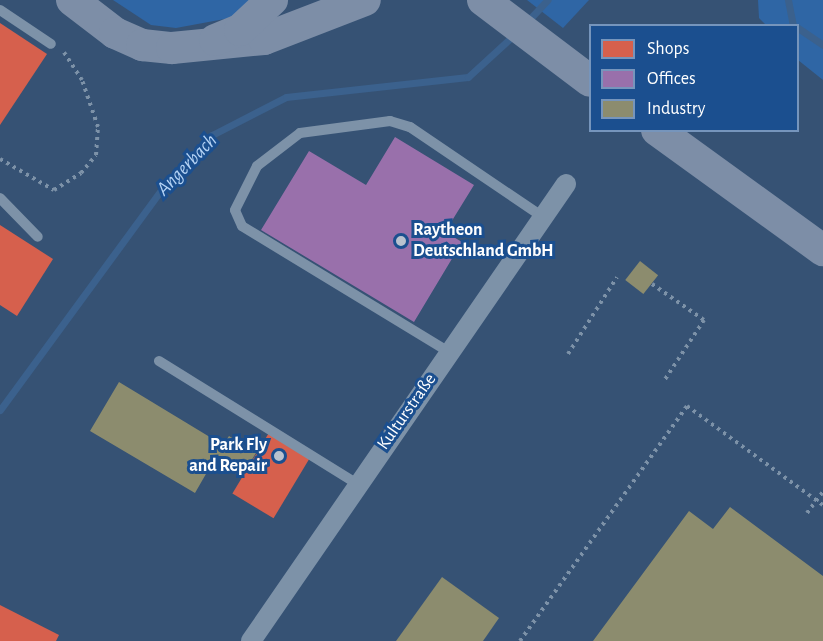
<!DOCTYPE html>
<html>
<head>
<meta charset="utf-8">
<style>
  body { margin:0 }
  #map { position:relative; width:823px; height:641px; overflow:hidden; background:#365274; font-family:"Alegreya Sans",sans-serif }
  div>[style] { position:absolute }
  [style*='--x'] { left:calc(var(--x)*1px); top:calc(var(--y)*1px); width:calc(var(--w)*1px); rotate:calc(var(--a)*1deg) }
  .green>* { inset:0; background:#2f66a5 }
  .shops>* { inset:0; background:#d6604d; transform-origin:0 0 }
  .offices>* { inset:0; background:#9970ab }
  .industry>* { inset:0; background:#8c8c6e; transform-origin:0 0 }
  .stream>* { height:7px; margin:-3.5px; padding:0 3.5px; transform-origin:3.5px; border-radius:3.5px; background:#3b618d }
  .path>* { height:4px; margin-top:-2px; transform-origin:0; background:repeating-linear-gradient(90deg,#7d92a8 0 3px,transparent 0 7.5px) }
  .service>* { height:10px; margin:-5px; padding:0 5px; transform-origin:5px; border-radius:5px; background:#7d92a8 }
  .minor>* { height:20px; margin:-10px; padding:0 10px; transform-origin:10px; border-radius:10px; background:#7d92a8 }
  .primary>* { height:32px; margin:-16px; padding:0 16px; transform-origin:16px; border-radius:16px; background:#7d8ea7 }
  .dots>* { width:16px; height:16px; translate:-50% -50%; box-sizing:border-box; border:3px solid #1b4f8f; border-radius:50% }
  span { translate:-50% -50%; white-space:nowrap; text-align:center; line-height:1.15; -webkit-text-stroke:6px #1b4f8f; paint-order:stroke }
  .poi-label { font-size:18px; color:#fff; font-weight:700 }
  .left { translate:0 -50%; text-align:left }
  .right { translate:-100% -50%; text-align:right }
  .street-label { font-size:18px; color:#fff }
  .water-label { font-size:20px; color:#b5d3f5; font-style:italic }
  .legend { position:absolute; left:589px; top:24px; width:210px; height:108px; box-sizing:border-box; background:#1b4f8f; border:2px solid #7695bc; margin:0; padding:8px 10px; list-style:none; font-size:18px; color:#fff }
  .legend li { display:flex; align-items:center; gap:12px; height:30px }
  .legend b { width:30px; border:2px solid #7695bc }
</style>
</head>
<body>
<div id="map">
  <div class="green">
    <i style="clip-path:polygon(113px 0,255px 0,230px 18px,176px 28px,151px 25px)"></i>
    <i style="clip-path:polygon(527px 0,589px 0,563px 28px)"></i>
    <i style="clip-path:polygon(758px 0,823px 0,823px 80px,798px 60px,798px 26px,766px 25px,759px 18px)"></i>
  </div>
  <div class="shops">
    <i style="clip-path:polygon(0 23px,47px 54px,0 125px)"></i>
    <i style="clip-path:polygon(0 225px,53px 259px,17px 316px,0 305px)"></i>
    <i style="left:270px;top:431px;width:48px;height:73px;rotate:31deg"></i>
    <i style="clip-path:polygon(0 605px,59px 635px,56px 641px,0 641px)"></i>
  </div>
  <div class="offices">
    <i style="clip-path:polygon(395px 137px,474px 185px,445px 232px,462px 242px,414px 322px,261px 230px,309px 151px,366px 185px)"></i>
  </div>
  <div class="industry">
    <i style="left:640px;top:261px;width:23px;height:24px;rotate:38deg"></i>
    <i style="clip-path:polygon(119px 382px,223px 445px,229px 436px,256px 453px,241px 477px,214px 460px,195px 493px,90px 431px)"></i>
    <i style="clip-path:polygon(730px 507px,823px 576px,823px 641px,593px 641px,689px 511px,713px 529px)"></i>
    <i style="clip-path:polygon(442px 577px,499px 618px,483px 641px,396px 641px)"></i>
  </div>
  <div class="stream">
    <i style="--x:788;--y:0;--w:26;--a:79"></i>
    <i style="--x:525;--y:24;--w:33;--a:-47"></i>
    <i style="--x:798;--y:28;--w:30;--a:34"></i>
    <i style="--x:0;--y:410;--w:273;--a:-53.8"></i>
    <i style="--x:161;--y:190;--w:75;--a:-47.2"></i>
    <i style="--x:212;--y:135;--w:83;--a:-27.2"></i>
    <i style="--x:286;--y:97;--w:183;--a:-6.3"></i>
    <i style="--x:468;--y:77;--w:64;--a:-42.5"></i>
  </div>
  <div class="path">
    <i style="--x:0;--y:159;--w:62;--a:29.9"></i>
    <i style="--x:54;--y:190;--w:32;--a:-32"></i>
    <i style="--x:81;--y:173;--w:23;--a:-50"></i>
    <i style="--x:96;--y:155;--w:28;--a:-86"></i>
    <i style="--x:98;--y:127;--w:50;--a:-108.8"></i>
    <i style="--x:82;--y:80;--w:33;--a:-123"></i>
    <i style="--x:652;--y:284;--w:63;--a:34.7"></i>
    <i style="--x:704;--y:320;--w:73;--a:123.3"></i>
    <i style="--x:568;--y:354;--w:91;--a:-57.5"></i>
    <i style="--x:807;--y:513;--w:26;--a:-53"></i>
    <i style="--x:520;--y:641;--w:288;--a:-54.6"></i>
    <i style="--x:687;--y:406;--w:168;--a:36.1"></i>
  </div>
  <div class="service">
    <i style="--x:0;--y:10;--w:61;--a:33.7"></i>
    <i style="--x:0;--y:198;--w:54;--a:45.7"></i>
    <i style="--x:449;--y:352;--w:242;--a:-148.7"></i>
    <i style="--x:242;--y:226;--w:17;--a:-114"></i>
    <i style="--x:235;--y:210;--w:49;--a:-63.4"></i>
    <i style="--x:257;--y:166;--w:54;--a:-37.5"></i>
    <i style="--x:300;--y:133;--w:91;--a:-7.6"></i>
    <i style="--x:390;--y:121;--w:21;--a:17"></i>
    <i style="--x:410;--y:127;--w:161;--a:34.1"></i>
    <i style="--x:159;--y:361;--w:233;--a:31.8"></i>
  </div>
  <div class="minor">
    <i style="--x:251;--y:641;--w:555;--a:-55.42"></i>
  </div>
  <div class="primary">
    <i style="--x:72;--y:0;--w:54;--a:37.5"></i>
    <i style="--x:115;--y:33;--w:30;--a:24"></i>
    <i style="--x:142;--y:45;--w:30;--a:6"></i>
    <i style="--x:172;--y:48;--w:92;--a:-5.6"></i>
    <i style="--x:264;--y:39;--w:108;--a:-21.1"></i>
    <i style="--x:483;--y:0;--w:134;--a:37.1"></i>
    <i style="--x:215;--y:40;--w:27;--a:-22"></i>
    <i style="--x:240;--y:30;--w:44;--a:-43.2"></i>
    <i style="--x:657;--y:130;--w:205;--a:35.9"></i>
  </div>
  <div class="dots">
    <i style="left:401px;top:241px;background:#b9c2ce"></i>
    <i style="left:279px;top:456px;background:#b9c2ce"></i>
  </div>
  <div class="poi-label">
    <span class="left" style="left:413px;top:241px">Raytheon<br>Deutschland GmbH</span>
    <span class="right" style="left:267px;top:456px">Park Fly<br>and Repair</span>
  </div>
  <div class="street-label">
    <span style="left:407px;top:412px;rotate:-55deg">Kulturstraße</span>
  </div>
  <div class="water-label">
    <span style="left:187px;top:165px;rotate:-46deg">Angerbach</span>
  </div>
  <ul class="legend">
  <li><b style="height:16px;background:#d6604d"></b>Shops</li>
  <li><b style="height:16px;background:#9970ab"></b>Offices</li>
  <li><b style="height:16px;background:#8c8c6e"></b>Industry</li>
  </ul>
</div>
</body>
</html>
